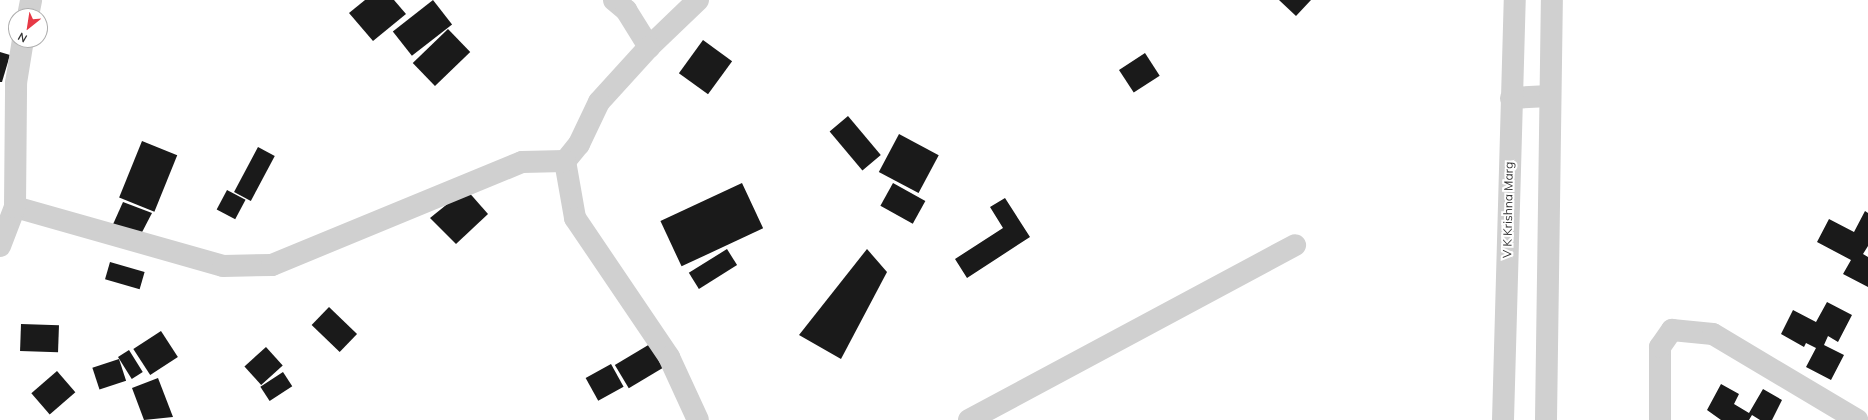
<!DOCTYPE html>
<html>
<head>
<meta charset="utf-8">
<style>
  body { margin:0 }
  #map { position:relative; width:1868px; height:420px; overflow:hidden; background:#fff; font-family:Mulish,sans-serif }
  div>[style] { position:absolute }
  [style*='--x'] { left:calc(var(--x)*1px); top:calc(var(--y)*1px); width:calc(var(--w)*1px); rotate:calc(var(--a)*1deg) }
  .building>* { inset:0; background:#1a1a1a; transform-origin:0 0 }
  .minor>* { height:22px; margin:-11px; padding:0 11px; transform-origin:11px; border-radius:11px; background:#d0d0d0 }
  .tertiary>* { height:22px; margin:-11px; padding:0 11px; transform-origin:11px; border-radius:11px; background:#d0d0d0 }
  span { translate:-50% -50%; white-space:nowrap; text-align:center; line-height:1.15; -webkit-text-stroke:4px #fff; paint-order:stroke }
  .street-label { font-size:12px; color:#333 }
  .north { position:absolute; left:8px; top:8px; width:40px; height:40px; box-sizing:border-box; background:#fff; border:1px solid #adadad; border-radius:50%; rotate:210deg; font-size:11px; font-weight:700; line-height:16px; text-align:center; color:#333 }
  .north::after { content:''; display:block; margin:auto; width:14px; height:18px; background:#e63946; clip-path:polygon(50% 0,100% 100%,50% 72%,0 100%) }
</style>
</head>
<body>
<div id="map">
  <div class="building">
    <i style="clip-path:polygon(365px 0,394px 0,406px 14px,373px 41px,349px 13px)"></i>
    <i style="left:433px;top:0;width:31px;height:51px;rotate:52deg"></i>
    <i style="clip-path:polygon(1279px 0,1311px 0,1296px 16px)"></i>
    <i style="left:448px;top:29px;width:32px;height:49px;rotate:46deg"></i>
    <i style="left:703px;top:40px;width:36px;height:41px;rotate:36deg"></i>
    <i style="clip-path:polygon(0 52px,10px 55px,2px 82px,0 82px)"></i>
    <i style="left:1145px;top:53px;width:27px;height:31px;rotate:57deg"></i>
    <i style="left:848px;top:116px;width:51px;height:24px;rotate:50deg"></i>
    <i style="left:899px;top:134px;width:45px;height:43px;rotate:28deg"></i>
    <i style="left:142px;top:141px;width:38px;height:61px;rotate:22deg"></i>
    <i style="left:258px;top:147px;width:19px;height:51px;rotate:28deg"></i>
    <i style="left:742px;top:183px;width:50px;height:90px;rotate:65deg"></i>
    <i style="left:893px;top:183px;width:37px;height:26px;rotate:29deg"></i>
    <i style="clip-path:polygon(466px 189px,488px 214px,456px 244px,430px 218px)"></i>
    <i style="left:227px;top:190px;width:21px;height:22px;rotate:28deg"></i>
    <i style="clip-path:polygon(1005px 198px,1030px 237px,967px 278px,955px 259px,1003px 228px,990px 207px)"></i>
    <i style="clip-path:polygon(123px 202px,152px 213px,139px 238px,110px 231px)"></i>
    <i style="clip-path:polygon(1865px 211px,1868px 213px,1868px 246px,1863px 254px,1868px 257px,1868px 287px,1843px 274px,1851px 260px,1817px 242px,1829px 219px,1854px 232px)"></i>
    <i style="left:727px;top:249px;width:19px;height:45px;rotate:58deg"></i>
    <i style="clip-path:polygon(867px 249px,887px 272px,841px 359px,799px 335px)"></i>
    <i style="left:110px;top:262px;width:36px;height:18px;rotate:16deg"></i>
    <i style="clip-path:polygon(1827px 302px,1852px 315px,1838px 342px,1828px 336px,1824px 345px,1844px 355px,1831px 380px,1806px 367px,1816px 348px,1806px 343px,1804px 347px,1781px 334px,1793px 310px,1816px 322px)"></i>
    <i style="left:329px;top:307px;width:39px;height:25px;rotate:44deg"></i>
    <i style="left:21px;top:324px;width:38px;height:27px;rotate:2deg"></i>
    <i style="left:161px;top:331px;width:31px;height:33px;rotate:57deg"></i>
    <i style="left:650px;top:344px;width:27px;height:41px;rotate:59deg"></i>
    <i style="left:266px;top:347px;width:25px;height:29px;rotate:48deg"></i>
    <i style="left:129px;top:350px;width:26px;height:13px;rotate:58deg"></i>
    <i style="left:119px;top:359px;width:23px;height:28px;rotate:72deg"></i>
    <i style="left:611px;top:364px;width:26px;height:29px;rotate:61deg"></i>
    <i style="left:57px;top:371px;width:28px;height:34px;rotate:49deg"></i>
    <i style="left:283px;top:372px;width:17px;height:27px;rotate:57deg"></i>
    <i style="clip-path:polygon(158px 378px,173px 417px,144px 420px,132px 388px)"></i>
    <i style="clip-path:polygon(1721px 384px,1739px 394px,1734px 404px,1749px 413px,1763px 389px,1782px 400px,1772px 420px,1760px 420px,1752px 415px,1749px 420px,1721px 420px,1707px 410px)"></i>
  </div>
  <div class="minor">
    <i style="--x:614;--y:0;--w:16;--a:40"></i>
    <i style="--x:626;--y:10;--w:44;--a:58.1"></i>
    <i style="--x:698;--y:0;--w:68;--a:136.2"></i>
    <i style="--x:649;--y:47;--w:74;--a:132.3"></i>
    <i style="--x:599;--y:102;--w:47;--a:115.5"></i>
    <i style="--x:579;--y:144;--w:22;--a:129"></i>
    <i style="--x:565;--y:161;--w:58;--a:80"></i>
    <i style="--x:575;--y:218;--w:168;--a:55.9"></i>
    <i style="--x:669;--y:357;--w:69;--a:65.3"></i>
    <i style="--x:28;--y:16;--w:16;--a:-79"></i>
    <i style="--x:15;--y:207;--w:216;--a:15.8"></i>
    <i style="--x:223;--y:266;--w:49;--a:-1.2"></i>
    <i style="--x:272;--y:265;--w:270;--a:-22.4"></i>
    <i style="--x:522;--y:162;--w:43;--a:-1.3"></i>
    <i style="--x:0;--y:246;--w:42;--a:-69"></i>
    <i style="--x:15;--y:207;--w:124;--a:-89.5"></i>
    <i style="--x:16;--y:83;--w:44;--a:-80.8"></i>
    <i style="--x:969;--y:420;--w:370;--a:-28.2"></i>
    <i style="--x:1660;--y:420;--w:73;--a:-90"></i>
    <i style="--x:1660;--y:347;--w:21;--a:-55"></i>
    <i style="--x:1672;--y:330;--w:41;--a:5.6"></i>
    <i style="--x:1713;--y:334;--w:168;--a:30.8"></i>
  </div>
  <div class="tertiary">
    <i style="--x:1511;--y:98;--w:38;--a:-3"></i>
    <i style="--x:1503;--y:420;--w:420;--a:-88.4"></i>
    <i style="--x:1546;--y:420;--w:420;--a:-89.2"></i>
  </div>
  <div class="street-label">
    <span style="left:1508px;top:210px;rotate:-89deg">V K Krishna Marg</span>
  </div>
  <div class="north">N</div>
</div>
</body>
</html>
